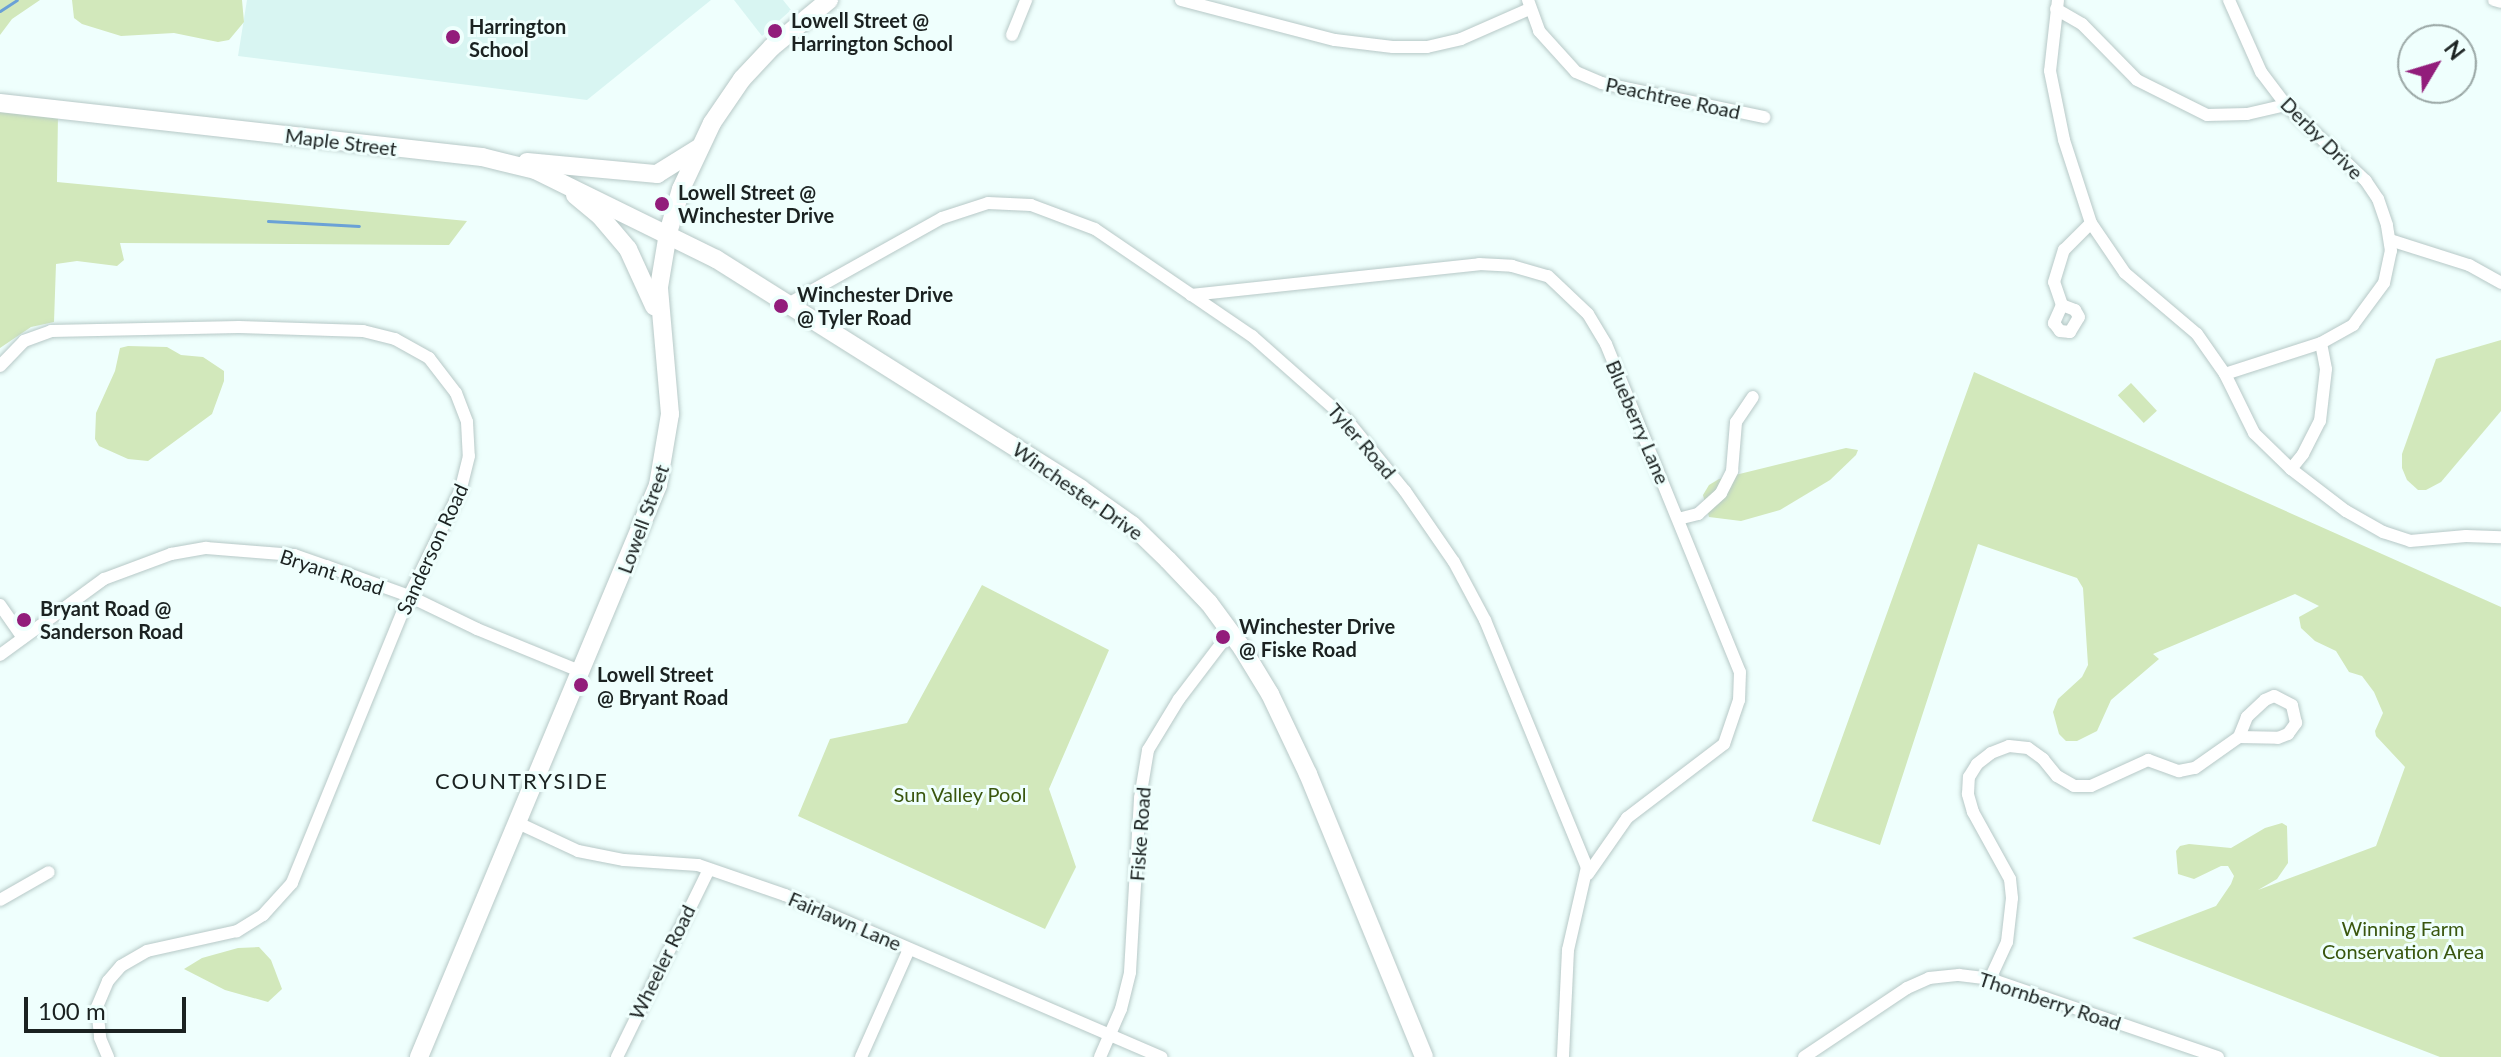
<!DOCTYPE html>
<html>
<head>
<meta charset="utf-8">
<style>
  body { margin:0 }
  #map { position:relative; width:2501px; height:1057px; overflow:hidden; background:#effffd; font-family:Lato,sans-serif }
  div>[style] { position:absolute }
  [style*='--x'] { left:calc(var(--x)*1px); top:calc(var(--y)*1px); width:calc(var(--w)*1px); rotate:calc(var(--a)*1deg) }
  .built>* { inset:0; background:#d8f5f2 }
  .green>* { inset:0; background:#d2e8bb; transform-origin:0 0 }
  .stream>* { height:3px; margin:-1.5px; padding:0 1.5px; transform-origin:1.5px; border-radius:1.5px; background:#6aa1d6 }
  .roads { filter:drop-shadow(0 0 2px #b7c9c7) drop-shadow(0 0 2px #b7c9c7) }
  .street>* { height:12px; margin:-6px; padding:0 6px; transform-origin:6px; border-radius:6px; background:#fff }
  .secondary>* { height:18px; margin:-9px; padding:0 9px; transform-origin:9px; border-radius:9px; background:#fff }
  .dots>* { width:22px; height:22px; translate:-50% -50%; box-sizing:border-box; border:4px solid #effffd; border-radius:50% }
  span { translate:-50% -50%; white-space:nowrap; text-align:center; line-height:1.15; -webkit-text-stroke:6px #effffd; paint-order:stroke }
  .poi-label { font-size:20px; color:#1b2221; font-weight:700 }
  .left { translate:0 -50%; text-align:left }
  .street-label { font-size:20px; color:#1b2221 }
  .park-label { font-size:20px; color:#39560e }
  .neighbourhood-label { font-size:22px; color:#1b2221; letter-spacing:2px }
  .north { position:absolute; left:2397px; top:24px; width:80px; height:80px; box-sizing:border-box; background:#effffd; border:2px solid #9aa7a5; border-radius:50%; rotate:52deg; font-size:22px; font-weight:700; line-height:32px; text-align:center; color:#1b2221 }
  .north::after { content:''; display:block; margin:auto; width:28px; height:36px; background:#921d7b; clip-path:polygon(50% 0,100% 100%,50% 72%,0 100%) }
  .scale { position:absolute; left:24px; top:997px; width:162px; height:36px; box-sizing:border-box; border:4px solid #1b2221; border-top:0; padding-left:10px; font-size:24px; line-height:28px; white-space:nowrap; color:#1b2221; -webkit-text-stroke:6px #effffd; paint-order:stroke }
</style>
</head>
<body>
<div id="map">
  <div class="built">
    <i style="clip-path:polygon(247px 0,711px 0,587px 100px,238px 56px)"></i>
    <i style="clip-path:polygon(734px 0,783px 0,791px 10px,762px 36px)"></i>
  </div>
  <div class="green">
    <i style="clip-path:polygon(0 0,40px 0,12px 19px,0 35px)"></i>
    <i style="clip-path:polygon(72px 0,242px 0,244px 22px,229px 40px,218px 42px,174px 33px,121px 36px,82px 24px,74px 18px)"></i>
    <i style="clip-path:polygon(0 112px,58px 114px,57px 182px,467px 221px,449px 245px,120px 243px,124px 260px,117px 266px,77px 261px,56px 264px,54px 322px,31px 327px,0 348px)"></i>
    <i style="clip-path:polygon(2501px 340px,2501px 411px,2441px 482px,2426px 490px,2418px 490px,2407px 480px,2402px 468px,2402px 454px,2436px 359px)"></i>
    <i style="clip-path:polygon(128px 346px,167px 347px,181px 355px,203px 357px,224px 371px,224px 381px,212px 414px,148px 461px,128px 459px,99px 446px,95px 439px,96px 413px,115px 371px,120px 348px)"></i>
    <i style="clip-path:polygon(1974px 372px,2501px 607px,2501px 1057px,2440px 1057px,2132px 938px,2216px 906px,2231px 884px,2234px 876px,2228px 866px,2221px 866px,2194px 879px,2178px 874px,2176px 851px,2180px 846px,2189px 844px,2231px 848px,2265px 828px,2282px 823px,2287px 826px,2288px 863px,2277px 879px,2258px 890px,2376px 846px,2405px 767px,2376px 736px,2375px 731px,2383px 713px,2374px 692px,2362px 676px,2349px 672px,2336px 651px,2315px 641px,2301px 628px,2299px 617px,2319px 606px,2295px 594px,2153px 654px,2159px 659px,2111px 700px,2097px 731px,2077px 741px,2066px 741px,2059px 734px,2053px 712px,2058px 699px,2082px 677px,2088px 665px,2083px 588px,2077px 578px,1978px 544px,1880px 845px,1812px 821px)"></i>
    <i style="left:2131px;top:383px;width:38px;height:18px;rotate:47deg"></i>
    <i style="clip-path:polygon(1846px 448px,1858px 450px,1856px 455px,1830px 480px,1780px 510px,1741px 521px,1709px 517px,1703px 495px,1709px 485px,1719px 479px)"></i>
    <i style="clip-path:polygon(982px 585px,1109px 650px,1049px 789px,1076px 867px,1045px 929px,798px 816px,830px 739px,907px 723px)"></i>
    <i style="clip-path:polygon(259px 947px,271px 960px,282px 989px,268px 1002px,225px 990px,184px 969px,202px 958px,238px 948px)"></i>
  </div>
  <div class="stream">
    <i style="--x:0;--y:11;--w:20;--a:-33"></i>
    <i style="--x:268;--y:221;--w:91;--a:3.1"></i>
  </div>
  <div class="roads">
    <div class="street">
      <i style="--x:1181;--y:0;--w:159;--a:14.6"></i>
      <i style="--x:1335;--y:40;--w:58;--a:6.9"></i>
      <i style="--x:1393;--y:47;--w:34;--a:0"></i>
      <i style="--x:1427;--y:47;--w:35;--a:-13"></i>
      <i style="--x:1461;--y:39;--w:74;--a:-23.8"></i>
      <i style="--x:1528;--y:0;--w:33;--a:70"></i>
      <i style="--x:1539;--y:31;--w:55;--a:47.9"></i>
      <i style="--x:1576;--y:72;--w:28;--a:23"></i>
      <i style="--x:1602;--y:83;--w:166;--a:11.9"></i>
      <i style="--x:2058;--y:0;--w:71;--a:96.4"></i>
      <i style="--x:2050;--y:71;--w:70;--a:78.5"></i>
      <i style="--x:2064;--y:140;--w:87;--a:72"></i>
      <i style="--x:2091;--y:223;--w:60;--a:55.8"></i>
      <i style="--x:2125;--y:273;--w:94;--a:40.3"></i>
      <i style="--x:2197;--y:334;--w:49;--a:55"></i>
      <i style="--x:2225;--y:374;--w:66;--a:63.8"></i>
      <i style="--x:2254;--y:433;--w:52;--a:44.2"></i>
      <i style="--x:2291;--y:469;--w:69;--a:37.4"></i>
      <i style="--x:2346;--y:511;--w:43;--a:29.6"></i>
      <i style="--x:2383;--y:532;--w:28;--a:18"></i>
      <i style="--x:2410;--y:541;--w:56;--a:-5.1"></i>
      <i style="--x:2466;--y:536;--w:35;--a:2"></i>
      <i style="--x:2494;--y:0;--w:7;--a:16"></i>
      <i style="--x:2056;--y:9;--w:30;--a:30"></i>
      <i style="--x:2082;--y:24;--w:78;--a:45.5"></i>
      <i style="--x:2137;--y:80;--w:78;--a:26.6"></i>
      <i style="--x:2207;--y:115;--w:40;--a:-1.4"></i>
      <i style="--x:2247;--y:114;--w:40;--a:-13"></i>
      <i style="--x:1012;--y:35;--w:38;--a:-68"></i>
      <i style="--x:2390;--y:240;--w:83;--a:17.6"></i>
      <i style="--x:2469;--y:265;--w:37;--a:29"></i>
      <i style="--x:1191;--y:295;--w:290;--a:-6.1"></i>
      <i style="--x:1479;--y:264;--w:33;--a:3"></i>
      <i style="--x:1512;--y:266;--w:37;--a:16"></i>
      <i style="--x:1548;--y:276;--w:55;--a:43.5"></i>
      <i style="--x:1588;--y:314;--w:35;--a:59"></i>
      <i style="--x:1606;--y:344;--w:354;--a:67.8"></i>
      <i style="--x:1740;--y:672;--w:28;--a:92"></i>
      <i style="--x:1739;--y:700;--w:46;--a:108.8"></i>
      <i style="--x:1724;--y:744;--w:122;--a:142.7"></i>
      <i style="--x:1627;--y:818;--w:68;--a:124.9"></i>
      <i style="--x:788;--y:304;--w:176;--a:-29.2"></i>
      <i style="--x:942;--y:218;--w:48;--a:-18.1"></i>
      <i style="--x:988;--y:203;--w:43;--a:2.7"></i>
      <i style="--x:1031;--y:205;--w:68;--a:20.6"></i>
      <i style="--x:1095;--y:229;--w:190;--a:34.3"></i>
      <i style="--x:1252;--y:336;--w:127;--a:41.5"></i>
      <i style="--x:1347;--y:420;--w:92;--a:50.8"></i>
      <i style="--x:1405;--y:491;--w:86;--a:55.4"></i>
      <i style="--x:1454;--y:562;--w:66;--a:61.9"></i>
      <i style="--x:1485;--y:620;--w:267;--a:67.6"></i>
      <i style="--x:1587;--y:867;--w:85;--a:102.9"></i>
      <i style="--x:1568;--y:950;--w:107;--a:92.7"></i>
      <i style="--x:2062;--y:305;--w:20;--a:114"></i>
      <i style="--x:2054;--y:323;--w:10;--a:53"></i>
      <i style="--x:2060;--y:331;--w:10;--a:6"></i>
      <i style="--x:2070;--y:332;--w:17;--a:-59"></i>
      <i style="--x:2079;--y:317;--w:8;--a:-120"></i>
      <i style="--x:2075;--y:310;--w:14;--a:-159"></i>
      <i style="--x:2062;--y:305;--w:24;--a:-109"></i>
      <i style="--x:2054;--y:282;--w:34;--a:-73"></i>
      <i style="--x:2064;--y:250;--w:38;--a:-45"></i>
      <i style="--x:0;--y:366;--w:35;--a:-46"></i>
      <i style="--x:24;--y:341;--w:29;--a:-20"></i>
      <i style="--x:51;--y:331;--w:188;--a:-1.2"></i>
      <i style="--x:239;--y:327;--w:124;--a:1.8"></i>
      <i style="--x:363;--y:331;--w:33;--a:14"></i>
      <i style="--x:395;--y:339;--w:39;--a:29"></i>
      <i style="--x:429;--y:358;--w:44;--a:52.4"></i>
      <i style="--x:456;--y:393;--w:31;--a:69"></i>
      <i style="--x:467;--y:422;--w:34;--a:87"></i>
      <i style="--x:469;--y:456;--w:34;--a:104"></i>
      <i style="--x:461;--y:489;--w:119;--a:115.9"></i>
      <i style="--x:409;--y:596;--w:310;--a:112.2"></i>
      <i style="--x:292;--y:883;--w:43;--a:132.2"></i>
      <i style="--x:263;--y:915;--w:31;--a:148"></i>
      <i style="--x:237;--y:931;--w:92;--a:167.5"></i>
      <i style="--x:147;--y:951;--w:30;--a:150"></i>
      <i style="--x:121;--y:966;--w:20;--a:131"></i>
      <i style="--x:108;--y:981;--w:28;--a:113"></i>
      <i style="--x:97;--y:1007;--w:31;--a:84"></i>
      <i style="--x:100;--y:1038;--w:21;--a:67"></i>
      <i style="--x:2225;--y:374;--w:101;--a:-17.9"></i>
      <i style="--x:2321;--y:343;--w:37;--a:-29"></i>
      <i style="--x:2353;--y:325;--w:52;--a:-53.6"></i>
      <i style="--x:2384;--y:283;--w:33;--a:-78"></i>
      <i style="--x:2391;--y:251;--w:26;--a:-99"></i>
      <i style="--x:2387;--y:225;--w:28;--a:-109"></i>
      <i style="--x:2378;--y:199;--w:22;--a:-124"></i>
      <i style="--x:2366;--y:181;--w:110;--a:-136.5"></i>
      <i style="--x:2286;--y:105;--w:41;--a:-127.1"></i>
      <i style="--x:2261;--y:72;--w:79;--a:-114"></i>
      <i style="--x:2291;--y:469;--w:19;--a:-51"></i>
      <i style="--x:2303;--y:454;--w:37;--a:-63"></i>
      <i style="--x:2320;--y:421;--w:52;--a:-83.4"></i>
      <i style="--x:2326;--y:369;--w:26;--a:-101"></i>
      <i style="--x:1678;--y:519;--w:21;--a:-14"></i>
      <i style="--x:1698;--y:514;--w:31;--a:-42"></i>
      <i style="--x:1721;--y:493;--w:25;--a:-63"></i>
      <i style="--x:1732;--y:471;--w:49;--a:-85.3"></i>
      <i style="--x:1736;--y:422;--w:30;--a:-56"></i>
      <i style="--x:0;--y:605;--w:40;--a:55.1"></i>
      <i style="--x:0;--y:655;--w:129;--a:-36.2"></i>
      <i style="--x:104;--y:579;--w:72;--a:-20.5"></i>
      <i style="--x:171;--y:554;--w:36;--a:-10"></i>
      <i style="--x:206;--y:548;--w:88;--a:4.5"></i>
      <i style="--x:294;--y:555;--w:34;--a:19"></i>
      <i style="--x:326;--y:566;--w:88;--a:19.9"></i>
      <i style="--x:409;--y:596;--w:76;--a:25.9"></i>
      <i style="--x:477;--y:629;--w:113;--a:22.3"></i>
      <i style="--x:518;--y:823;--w:66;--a:25"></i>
      <i style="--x:578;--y:851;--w:47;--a:11.1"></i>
      <i style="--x:624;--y:860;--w:74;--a:3.9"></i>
      <i style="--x:698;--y:865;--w:92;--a:19"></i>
      <i style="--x:785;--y:895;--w:410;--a:23.3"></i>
      <i style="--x:0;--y:900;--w:56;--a:-29.7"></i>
      <i style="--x:1990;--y:979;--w:41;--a:-65.3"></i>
      <i style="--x:2007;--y:942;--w:44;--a:-83.5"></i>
      <i style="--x:2012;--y:898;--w:19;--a:-96"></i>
      <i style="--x:2010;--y:879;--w:77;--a:-118.9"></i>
      <i style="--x:1973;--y:812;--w:19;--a:-106"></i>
      <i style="--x:1968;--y:794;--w:17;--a:-87"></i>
      <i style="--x:1969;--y:777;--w:15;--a:-58"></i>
      <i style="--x:1977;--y:764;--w:18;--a:-38"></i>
      <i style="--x:1991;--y:753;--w:19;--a:-21"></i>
      <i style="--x:2009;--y:746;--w:19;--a:6"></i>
      <i style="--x:2028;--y:748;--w:19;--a:36"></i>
      <i style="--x:2043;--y:759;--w:22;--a:51"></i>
      <i style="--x:2057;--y:776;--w:20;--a:30"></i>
      <i style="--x:2074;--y:786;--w:17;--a:0"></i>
      <i style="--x:2091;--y:786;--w:63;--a:-24.5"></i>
      <i style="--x:2148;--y:760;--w:33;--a:20"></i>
      <i style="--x:2179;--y:771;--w:16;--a:-11"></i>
      <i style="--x:2195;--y:768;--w:54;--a:-35.2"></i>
      <i style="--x:2239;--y:737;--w:39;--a:1"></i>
      <i style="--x:2278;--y:738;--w:11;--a:-22"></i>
      <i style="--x:2288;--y:734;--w:14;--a:-54"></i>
      <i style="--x:2296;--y:723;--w:18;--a:-103"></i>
      <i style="--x:2292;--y:705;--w:20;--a:-153"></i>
      <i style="--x:2274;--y:696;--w:10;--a:156"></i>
      <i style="--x:2265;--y:700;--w:25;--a:137"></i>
      <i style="--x:2247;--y:717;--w:22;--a:112"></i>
      <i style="--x:617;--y:1057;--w:209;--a:-63.9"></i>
      <i style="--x:861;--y:1057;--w:118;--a:-66"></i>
      <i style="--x:1100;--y:1057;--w:52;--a:-66.4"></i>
      <i style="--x:1121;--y:1009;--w:38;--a:-76"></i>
      <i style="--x:1130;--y:972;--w:174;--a:-86.7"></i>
      <i style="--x:1140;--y:798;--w:49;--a:-80.5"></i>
      <i style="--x:1148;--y:750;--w:60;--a:-58.7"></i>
      <i style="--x:1179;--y:699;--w:84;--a:-52.7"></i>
      <i style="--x:1804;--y:1057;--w:124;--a:-33.8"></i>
      <i style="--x:1907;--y:988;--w:24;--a:-24"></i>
      <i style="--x:1929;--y:978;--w:30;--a:-6"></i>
      <i style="--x:1959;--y:975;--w:31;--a:7"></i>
      <i style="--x:1990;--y:979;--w:241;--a:18.9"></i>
    </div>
    <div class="secondary">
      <i style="--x:0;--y:103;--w:485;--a:6.4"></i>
      <i style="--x:482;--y:157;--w:55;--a:13.8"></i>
      <i style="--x:535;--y:170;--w:202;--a:26.2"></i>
      <i style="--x:716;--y:259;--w:431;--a:32.2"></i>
      <i style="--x:1081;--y:489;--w:62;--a:35.2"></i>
      <i style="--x:1132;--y:525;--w:50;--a:44.2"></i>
      <i style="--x:1168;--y:560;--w:59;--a:46.4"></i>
      <i style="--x:1209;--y:603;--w:56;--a:53.7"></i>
      <i style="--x:1242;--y:648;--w:54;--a:58.7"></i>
      <i style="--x:1270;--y:694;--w:89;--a:64.6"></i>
      <i style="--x:1308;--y:774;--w:306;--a:67.7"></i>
      <i style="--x:527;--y:162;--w:131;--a:5.3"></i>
      <i style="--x:657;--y:174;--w:47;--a:-32"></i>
      <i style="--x:575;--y:195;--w:33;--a:40"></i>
      <i style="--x:600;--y:216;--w:43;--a:49.7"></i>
      <i style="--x:628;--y:249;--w:63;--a:65.5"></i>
      <i style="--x:419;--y:1057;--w:620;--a:-67.32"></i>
      <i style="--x:658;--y:485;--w:72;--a:-80.4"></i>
      <i style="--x:670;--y:414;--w:127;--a:-95"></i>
      <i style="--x:659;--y:287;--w:55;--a:-80.5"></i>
      <i style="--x:668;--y:233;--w:46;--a:-73.5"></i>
      <i style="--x:681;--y:189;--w:73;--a:-64.8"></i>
      <i style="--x:712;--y:123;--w:53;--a:-55.7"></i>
      <i style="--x:742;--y:79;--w:44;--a:-46.8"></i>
      <i style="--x:772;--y:47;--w:74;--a:-39.5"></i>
    </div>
  </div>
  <div class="dots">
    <i style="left:775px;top:31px;background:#921d7b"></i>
    <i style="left:453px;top:37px;background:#921d7b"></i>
    <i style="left:662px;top:204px;background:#921d7b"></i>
    <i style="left:781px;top:306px;background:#921d7b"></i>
    <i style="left:24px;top:620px;background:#921d7b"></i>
    <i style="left:1223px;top:637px;background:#921d7b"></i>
    <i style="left:581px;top:685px;background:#921d7b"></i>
  </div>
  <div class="poi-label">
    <span class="left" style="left:791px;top:32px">Lowell Street @<br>Harrington School</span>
    <span class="left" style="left:469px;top:38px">Harrington<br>School</span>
    <span class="left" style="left:678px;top:204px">Lowell Street @<br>Winchester Drive</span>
    <span class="left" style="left:797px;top:306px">Winchester Drive<br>@ Tyler Road</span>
    <span class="left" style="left:40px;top:620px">Bryant Road @<br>Sanderson Road</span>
    <span class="left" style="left:1239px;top:638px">Winchester Drive<br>@ Fiske Road</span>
    <span class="left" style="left:597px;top:686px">Lowell Street<br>@ Bryant Road</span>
  </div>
  <div class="street-label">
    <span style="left:1673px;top:98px;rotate:12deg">Peachtree Road</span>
    <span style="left:2322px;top:138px;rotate:45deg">Derby Drive</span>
    <span style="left:341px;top:142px;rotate:7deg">Maple Street</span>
    <span style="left:1638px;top:422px;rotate:67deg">Blueberry Lane</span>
    <span style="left:1362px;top:441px;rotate:49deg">Tyler Road</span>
    <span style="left:1078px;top:491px;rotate:35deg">Winchester Drive</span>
    <span style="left:643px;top:519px;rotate:-70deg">Lowell Street</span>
    <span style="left:432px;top:549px;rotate:-65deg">Sanderson Road</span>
    <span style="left:332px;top:572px;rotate:18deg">Bryant Road</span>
    <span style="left:1140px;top:834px;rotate:-86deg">Fiske Road</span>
    <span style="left:845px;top:921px;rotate:23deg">Fairlawn Lane</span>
    <span style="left:662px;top:962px;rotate:-64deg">Wheeler Road</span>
    <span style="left:2050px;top:1001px;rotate:18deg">Thornberry Road</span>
  </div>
  <div class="park-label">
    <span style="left:960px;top:794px">Sun Valley Pool</span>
    <span style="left:2403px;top:940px">Winning Farm<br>Conservation Area</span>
  </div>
  <div class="neighbourhood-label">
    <span style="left:522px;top:781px">COUNTRYSIDE</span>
  </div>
  <div class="north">N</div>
  <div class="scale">100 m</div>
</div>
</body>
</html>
